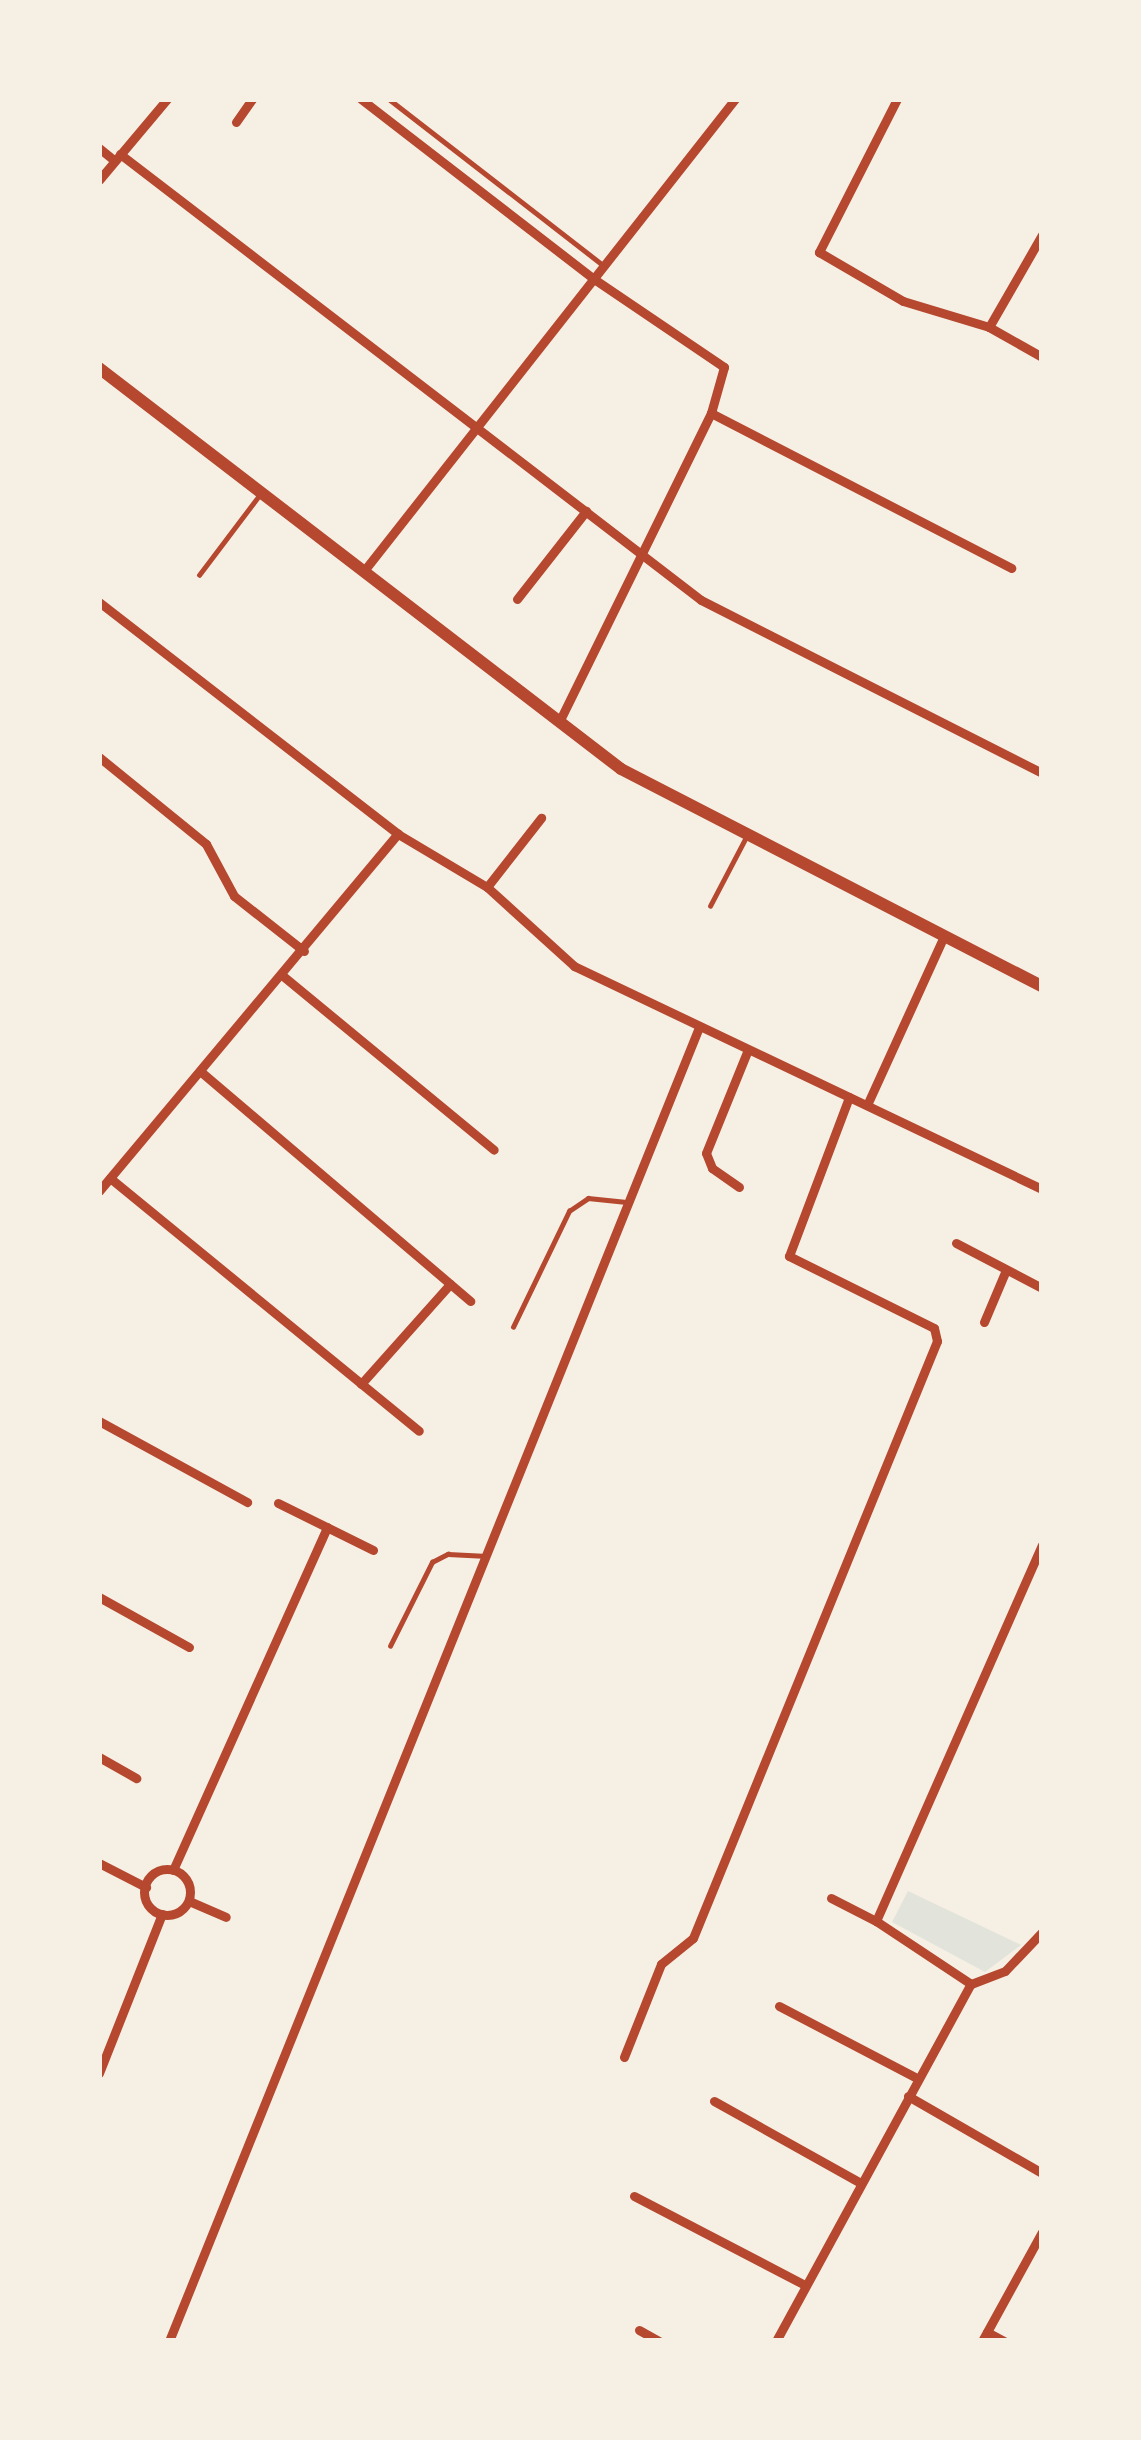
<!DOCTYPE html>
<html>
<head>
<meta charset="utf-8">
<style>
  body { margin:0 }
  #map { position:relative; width:1141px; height:2440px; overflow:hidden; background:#f6efe4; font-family:"Roboto Serif",serif }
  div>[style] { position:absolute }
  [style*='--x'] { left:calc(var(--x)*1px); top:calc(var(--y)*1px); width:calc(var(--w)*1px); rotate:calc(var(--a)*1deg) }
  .green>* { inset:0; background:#e2e4dc }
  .service>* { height:4.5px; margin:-2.25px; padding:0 2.25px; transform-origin:2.25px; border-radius:2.25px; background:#b5482f }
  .minor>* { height:9px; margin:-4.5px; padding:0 4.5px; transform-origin:4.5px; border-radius:4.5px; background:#b5482f }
  .minor>.ring { margin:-4.5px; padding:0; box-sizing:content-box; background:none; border:9px solid #b5482f; border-radius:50% }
  .tertiary>* { height:12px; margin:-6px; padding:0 6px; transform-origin:6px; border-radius:6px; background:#b5482f }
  span { translate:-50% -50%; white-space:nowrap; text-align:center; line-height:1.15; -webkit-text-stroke:9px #f6efe4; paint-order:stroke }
  .frame { position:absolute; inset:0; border:102px solid #f6efe4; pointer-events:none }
</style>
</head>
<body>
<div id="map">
  <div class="green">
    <i style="clip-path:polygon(908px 1891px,1021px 1945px,985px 1972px,892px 1922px)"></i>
  </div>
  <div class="service">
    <i style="--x:389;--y:99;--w:272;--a:37.8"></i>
    <i style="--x:199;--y:575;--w:98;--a:-52.9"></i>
    <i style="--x:710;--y:906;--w:78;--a:-62.4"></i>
    <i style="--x:513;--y:1327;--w:129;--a:-64.2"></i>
    <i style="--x:569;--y:1211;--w:23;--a:-34"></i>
    <i style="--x:588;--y:1198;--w:36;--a:6"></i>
    <i style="--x:390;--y:1646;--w:94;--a:-63.4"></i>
    <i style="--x:432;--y:1562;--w:18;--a:-27"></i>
    <i style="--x:448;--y:1554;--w:34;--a:3"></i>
  </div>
  <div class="minor">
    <i style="--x:361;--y:99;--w:294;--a:37.7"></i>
    <i style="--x:594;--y:279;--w:157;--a:34.1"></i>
    <i style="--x:724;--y:367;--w:48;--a:105.8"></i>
    <i style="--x:711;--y:413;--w:344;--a:116.2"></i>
    <i style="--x:897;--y:99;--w:172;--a:117"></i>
    <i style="--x:819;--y:252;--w:97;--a:30.3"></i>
    <i style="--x:903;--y:301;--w:90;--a:16.8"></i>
    <i style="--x:989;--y:327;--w:61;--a:29.5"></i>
    <i style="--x:236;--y:122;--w:28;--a:-55"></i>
    <i style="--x:99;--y:148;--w:19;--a:39"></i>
    <i style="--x:120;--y:154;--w:732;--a:37.51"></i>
    <i style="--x:701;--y:600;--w:382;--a:26.9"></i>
    <i style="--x:99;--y:180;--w:106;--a:-50"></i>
    <i style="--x:989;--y:327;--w:106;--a:-60.1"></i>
    <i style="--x:711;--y:413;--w:338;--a:27.3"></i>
    <i style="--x:363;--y:572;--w:602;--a:-51.82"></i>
    <i style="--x:517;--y:599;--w:112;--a:-51.9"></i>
    <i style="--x:99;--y:602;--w:378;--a:37.8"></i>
    <i style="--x:398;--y:834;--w:104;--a:30.8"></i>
    <i style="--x:487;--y:887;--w:118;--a:42.2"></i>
    <i style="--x:574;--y:966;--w:518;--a:25.48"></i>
    <i style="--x:99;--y:757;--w:138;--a:39.1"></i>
    <i style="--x:206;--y:844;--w:59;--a:61.7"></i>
    <i style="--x:234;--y:896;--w:89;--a:38.2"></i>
    <i style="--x:487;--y:887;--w:88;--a:-52"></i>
    <i style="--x:283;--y:976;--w:273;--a:39.5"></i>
    <i style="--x:200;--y:1071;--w:355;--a:40.4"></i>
    <i style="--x:867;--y:1105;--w:186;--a:-65.5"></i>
    <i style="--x:110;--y:1178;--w:399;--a:39.3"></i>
    <i style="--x:739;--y:1187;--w:33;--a:-145"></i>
    <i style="--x:712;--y:1168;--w:16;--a:-112"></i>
    <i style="--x:706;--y:1153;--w:109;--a:-67.9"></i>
    <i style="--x:99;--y:1191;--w:466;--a:-50.1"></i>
    <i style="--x:956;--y:1243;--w:97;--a:27.6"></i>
    <i style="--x:984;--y:1322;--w:56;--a:-67.1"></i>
    <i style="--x:361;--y:1384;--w:134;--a:-48.3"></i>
    <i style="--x:99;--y:1421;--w:169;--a:28.7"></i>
    <i style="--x:278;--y:1503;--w:106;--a:26.3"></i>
    <i style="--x:99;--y:1597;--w:103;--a:29.1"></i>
    <i style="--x:99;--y:1757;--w:43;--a:29.6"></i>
    <i style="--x:99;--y:1863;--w:53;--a:27.1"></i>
    <i class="ring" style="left:144px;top:1869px;width:37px;height:37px"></i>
    <i style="--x:173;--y:1870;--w:376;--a:-65.8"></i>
    <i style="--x:831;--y:1898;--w:51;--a:27.1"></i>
    <i style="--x:189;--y:1901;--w:40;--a:23.4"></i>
    <i style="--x:971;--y:1984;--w:114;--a:-146.4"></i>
    <i style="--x:876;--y:1921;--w:411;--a:-66.2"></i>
    <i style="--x:779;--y:2006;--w:156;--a:27.6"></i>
    <i style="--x:624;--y:2057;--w:100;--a:-68.3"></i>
    <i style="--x:661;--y:1964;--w:41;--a:-39.1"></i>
    <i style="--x:693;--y:1938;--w:645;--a:-67.77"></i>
    <i style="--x:937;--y:1341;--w:13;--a:-103"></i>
    <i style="--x:934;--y:1328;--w:162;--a:-153.6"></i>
    <i style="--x:789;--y:1256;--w:170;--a:-69.3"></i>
    <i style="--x:99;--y:2073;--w:171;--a:-68.4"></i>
    <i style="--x:908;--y:2096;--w:155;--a:29.9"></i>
    <i style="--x:714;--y:2101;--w:166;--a:29.2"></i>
    <i style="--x:634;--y:2196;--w:193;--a:27.5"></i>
    <i style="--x:639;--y:2330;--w:23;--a:29"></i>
    <i style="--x:987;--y:2332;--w:19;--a:28"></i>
    <i style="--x:169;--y:2341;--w:1417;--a:-68.03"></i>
    <i style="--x:776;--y:2341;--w:407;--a:-61.4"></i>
    <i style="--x:971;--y:1984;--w:36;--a:-21"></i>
    <i style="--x:1005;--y:1971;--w:54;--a:-46.5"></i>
    <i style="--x:982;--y:2341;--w:124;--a:-61.2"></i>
  </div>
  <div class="tertiary">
    <i style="--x:99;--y:368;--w:658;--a:37.53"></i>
    <i style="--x:621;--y:769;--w:474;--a:27.3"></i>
  </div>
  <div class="frame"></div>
</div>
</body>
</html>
